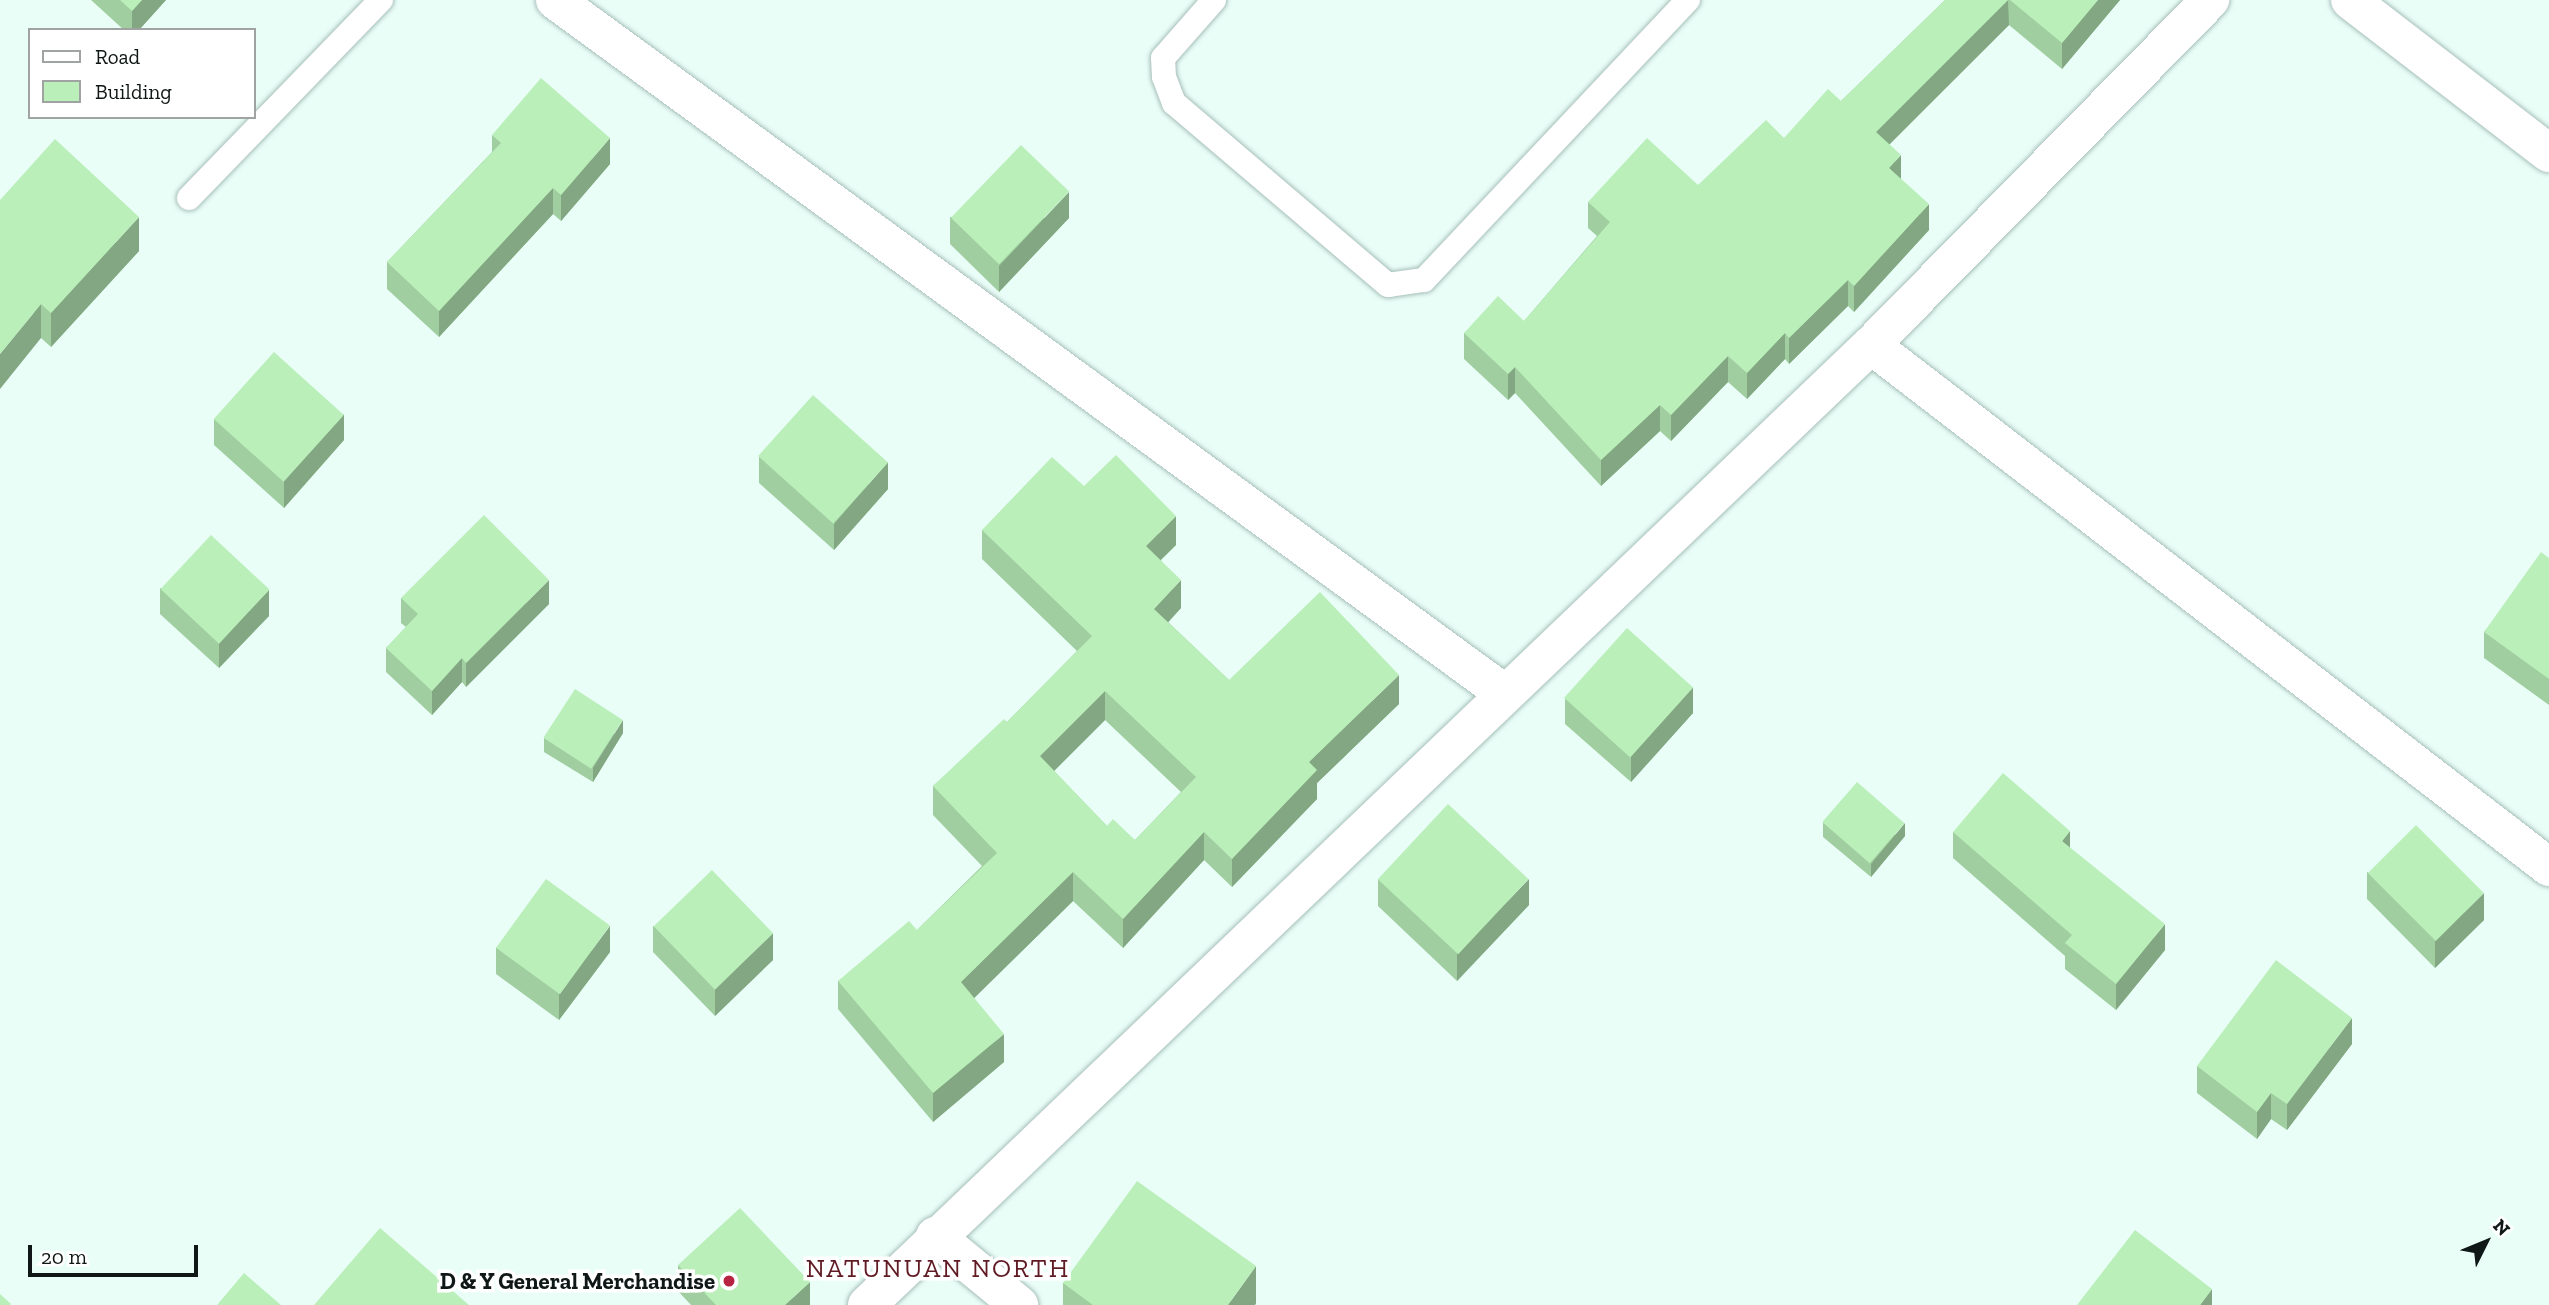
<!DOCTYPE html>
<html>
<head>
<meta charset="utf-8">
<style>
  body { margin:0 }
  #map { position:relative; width:2549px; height:1305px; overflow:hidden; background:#eafef8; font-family:"Zilla Slab",serif }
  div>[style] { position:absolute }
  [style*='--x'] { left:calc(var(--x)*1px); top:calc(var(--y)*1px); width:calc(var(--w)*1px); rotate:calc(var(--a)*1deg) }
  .roads { filter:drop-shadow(0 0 2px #a7bfb9) drop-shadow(0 0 2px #a7bfb9) }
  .service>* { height:24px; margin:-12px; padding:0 12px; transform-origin:12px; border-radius:12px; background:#fff }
  .minor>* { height:38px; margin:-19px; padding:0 19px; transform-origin:19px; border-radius:19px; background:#fff }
  .tertiary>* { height:38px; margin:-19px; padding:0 19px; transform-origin:19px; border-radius:19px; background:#fff }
  .wall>* { inset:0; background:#a0cea0 }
  .shaded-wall>* { inset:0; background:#82a782 }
  .building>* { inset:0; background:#baefba; transform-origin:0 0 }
  .dots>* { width:19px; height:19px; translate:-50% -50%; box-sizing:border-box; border:4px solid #fff; border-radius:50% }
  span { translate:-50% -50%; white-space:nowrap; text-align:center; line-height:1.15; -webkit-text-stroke:7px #fff; paint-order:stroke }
  .poi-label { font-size:23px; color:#0f1816; font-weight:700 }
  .right { translate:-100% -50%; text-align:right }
  .quarter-label { font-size:26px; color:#5f1a24; letter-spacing:2px }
  .legend { position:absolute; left:28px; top:28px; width:228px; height:91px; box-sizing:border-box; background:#fff; border:2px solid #9fa3a2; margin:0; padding:9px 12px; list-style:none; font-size:21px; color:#0f1816 }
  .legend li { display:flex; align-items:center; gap:14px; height:35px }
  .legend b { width:35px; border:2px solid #9fa3a2 }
  .north { position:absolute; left:2451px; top:1207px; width:70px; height:70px; -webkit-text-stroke:5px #fff; paint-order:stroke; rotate:47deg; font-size:19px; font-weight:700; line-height:28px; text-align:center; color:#0f1816 }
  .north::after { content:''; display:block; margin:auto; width:24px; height:32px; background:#0f1816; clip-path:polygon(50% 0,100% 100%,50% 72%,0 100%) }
  .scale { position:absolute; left:28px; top:1245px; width:170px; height:32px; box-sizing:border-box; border:4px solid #0f1816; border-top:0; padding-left:9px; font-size:21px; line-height:24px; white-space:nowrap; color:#0f1816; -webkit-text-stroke:5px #fff; paint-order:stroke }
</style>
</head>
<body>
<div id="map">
  <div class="roads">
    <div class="service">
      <i style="--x:1214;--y:0;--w:77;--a:131.3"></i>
      <i style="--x:1163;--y:58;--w:19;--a:87"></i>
      <i style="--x:1164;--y:77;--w:28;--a:69"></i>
      <i style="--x:1174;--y:103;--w:281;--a:40.4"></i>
      <i style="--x:1388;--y:285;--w:36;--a:-8"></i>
      <i style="--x:1424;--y:280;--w:385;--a:-46.7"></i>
      <i style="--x:189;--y:198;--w:276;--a:-45.9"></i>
    </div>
    <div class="minor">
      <i style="--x:555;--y:0;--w:1175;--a:36.14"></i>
      <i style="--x:2350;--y:0;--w:251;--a:37.6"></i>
      <i style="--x:1871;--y:345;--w:856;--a:37.59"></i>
    </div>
    <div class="tertiary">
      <i style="--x:935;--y:1236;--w:109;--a:39.4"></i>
      <i style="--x:867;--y:1305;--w:1389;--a:-43.72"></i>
      <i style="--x:1871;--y:345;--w:484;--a:-45.5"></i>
    </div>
  </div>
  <div class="wall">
    <i style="clip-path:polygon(91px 0,166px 0,139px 30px,124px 30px)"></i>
    <i style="clip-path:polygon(1945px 0,2120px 0,2062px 69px,2009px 25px,1889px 144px,1901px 179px,1929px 230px,1854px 312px,1848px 306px,1789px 364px,1785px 359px,1747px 399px,1728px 382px,1671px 441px,1660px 431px,1601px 486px,1515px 393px,1508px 400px,1464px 359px,1464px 333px,1524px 321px,1597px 236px,1588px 228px,1588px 202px,1698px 185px,1784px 138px,1841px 101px)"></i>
    <i style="clip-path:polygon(492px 135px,610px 164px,561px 221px,553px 214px,439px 337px,387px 289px,387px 262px,492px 152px)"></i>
    <i style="clip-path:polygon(0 200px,139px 251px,51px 347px,41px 338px)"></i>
    <i style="clip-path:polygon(950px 217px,1069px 218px,999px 292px,950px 244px)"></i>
    <i style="clip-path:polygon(214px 419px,344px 440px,284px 508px,214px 445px)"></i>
    <i style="clip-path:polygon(759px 457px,888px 489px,834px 550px,759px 483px)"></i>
    <i style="clip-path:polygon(evenodd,1084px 486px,1176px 545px,1161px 560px,1181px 608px,1168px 622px,1229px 680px,1399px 704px,1317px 783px,1317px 799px,1232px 887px,1204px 860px,1123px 948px,1073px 901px,974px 998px,1004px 1062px,933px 1122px,838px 1009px,838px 981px,917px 930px,982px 866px,933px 815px,933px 786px,1007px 722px,1077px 651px,982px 559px,982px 530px,1084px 486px,1105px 720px,1181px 792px,1135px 840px,1107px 826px,1054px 771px,1105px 720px)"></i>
    <i style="clip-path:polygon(2549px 558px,2549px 705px,2484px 658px,2484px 632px)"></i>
    <i style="clip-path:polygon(160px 588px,269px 616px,219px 668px,160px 614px)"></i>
    <i style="clip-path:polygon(401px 598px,549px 604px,466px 687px,462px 682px,432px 715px,386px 672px,386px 648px,406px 627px,401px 623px)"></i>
    <i style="clip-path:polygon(1565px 698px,1693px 713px,1631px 782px,1565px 724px)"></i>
    <i style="clip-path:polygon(623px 733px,593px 782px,544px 752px,544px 738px)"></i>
    <i style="clip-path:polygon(1823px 823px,1905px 836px,1871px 877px,1823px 837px)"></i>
    <i style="clip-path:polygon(1953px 832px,2070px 848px,2165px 950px,2116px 1010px,2065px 969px,2065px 956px,1953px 858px)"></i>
    <i style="clip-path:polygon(2367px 872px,2484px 920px,2435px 968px,2367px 899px)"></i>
    <i style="clip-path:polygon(1378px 879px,1529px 905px,1457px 981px,1378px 906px)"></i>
    <i style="clip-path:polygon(653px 926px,773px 960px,715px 1016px,653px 952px)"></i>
    <i style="clip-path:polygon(496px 948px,610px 952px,559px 1020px,496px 974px)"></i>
    <i style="clip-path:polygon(2352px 1044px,2287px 1130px,2271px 1119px,2257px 1139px,2197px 1093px,2197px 1066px)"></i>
    <i style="clip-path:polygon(678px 1265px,810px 1305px,691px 1305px,678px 1291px)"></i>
    <i style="clip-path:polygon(1063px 1283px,1256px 1303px,1255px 1305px,1063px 1305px)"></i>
  </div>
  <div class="shaded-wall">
    <i style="clip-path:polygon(142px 0,166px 0,139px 30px,132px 30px,132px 11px)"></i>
    <i style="clip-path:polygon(2008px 0,2009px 25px,1876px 158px,1876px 132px)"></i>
    <i style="clip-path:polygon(2098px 0,2120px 0,2062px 69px,2062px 43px)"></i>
    <i style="clip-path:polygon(610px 138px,610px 164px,561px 221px,561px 195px)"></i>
    <i style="clip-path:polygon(1901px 155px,1901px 181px,1889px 168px)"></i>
    <i style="clip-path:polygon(553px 188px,553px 214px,439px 337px,439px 311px)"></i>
    <i style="clip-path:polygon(1069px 192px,1069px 218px,999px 292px,999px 266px)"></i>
    <i style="clip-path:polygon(1929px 204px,1929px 230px,1854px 312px,1854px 286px)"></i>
    <i style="clip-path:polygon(139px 217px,139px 251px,51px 347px,51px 313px)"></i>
    <i style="clip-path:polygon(1848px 280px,1848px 306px,1789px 364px,1789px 338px)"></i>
    <i style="clip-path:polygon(41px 304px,41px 338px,0 389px,0 354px)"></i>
    <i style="clip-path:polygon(1785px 333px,1785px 359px,1747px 399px,1747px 373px)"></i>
    <i style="clip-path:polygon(1728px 356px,1728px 382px,1671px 441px,1671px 415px)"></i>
    <i style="clip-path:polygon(1515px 367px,1515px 393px,1508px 400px,1508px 374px)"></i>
    <i style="clip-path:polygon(1660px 405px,1660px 431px,1601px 486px,1601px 460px)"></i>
    <i style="clip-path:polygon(344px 414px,344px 440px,284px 508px,284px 481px)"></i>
    <i style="clip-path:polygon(888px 462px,888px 489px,834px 550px,834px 524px)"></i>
    <i style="clip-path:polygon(1176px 516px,1176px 545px,1146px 574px,1146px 546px)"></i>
    <i style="clip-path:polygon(549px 580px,549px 604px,466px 687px,466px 663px)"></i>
    <i style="clip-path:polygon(1181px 580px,1181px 608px,1154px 638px,1154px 609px)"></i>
    <i style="clip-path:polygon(269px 590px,269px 616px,219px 668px,219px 642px)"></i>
    <i style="clip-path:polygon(462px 658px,462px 682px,432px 715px,432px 691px)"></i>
    <i style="clip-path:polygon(1399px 675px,1399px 704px,1317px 783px,1317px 799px,1232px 887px,1232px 859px,1309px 762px)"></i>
    <i style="clip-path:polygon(1693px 687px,1693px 713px,1631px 782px,1631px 756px)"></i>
    <i style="clip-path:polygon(1105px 691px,1105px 720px,1040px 785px,1040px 756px)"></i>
    <i style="clip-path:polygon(623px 720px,623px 733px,593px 782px,593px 768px)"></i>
    <i style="clip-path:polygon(1905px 823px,1905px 836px,1871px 877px,1871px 864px)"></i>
    <i style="clip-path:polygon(2070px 831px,2070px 857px,2062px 841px)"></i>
    <i style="clip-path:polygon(1204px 832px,1204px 860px,1123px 948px,1123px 919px)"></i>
    <i style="clip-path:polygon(1073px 872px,1073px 901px,961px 1011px,961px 982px)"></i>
    <i style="clip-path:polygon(1529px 879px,1529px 905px,1457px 981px,1457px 954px)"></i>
    <i style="clip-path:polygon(2484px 893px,2484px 920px,2435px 968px,2435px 941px)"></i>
    <i style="clip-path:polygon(2165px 924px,2165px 950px,2116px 1010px,2116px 984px)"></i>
    <i style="clip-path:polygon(610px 926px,610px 952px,559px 1020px,559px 994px)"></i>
    <i style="clip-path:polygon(773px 933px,773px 960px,715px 1016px,715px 990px)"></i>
    <i style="clip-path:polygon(2352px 1018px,2352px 1044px,2287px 1130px,2287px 1104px)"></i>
    <i style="clip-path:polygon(1004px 1034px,1004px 1062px,933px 1122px,933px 1093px)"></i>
    <i style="clip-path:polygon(2271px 1093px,2271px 1119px,2257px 1139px,2257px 1112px)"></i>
    <i style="clip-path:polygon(1256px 1266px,1256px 1303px,1255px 1305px,1228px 1305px)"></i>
    <i style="clip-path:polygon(810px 1282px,810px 1305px,785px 1305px)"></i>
    <i style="clip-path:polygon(2212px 1289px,2212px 1305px,2200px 1305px)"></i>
  </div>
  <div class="building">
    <i style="clip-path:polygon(120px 0,142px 0,132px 11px)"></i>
    <i style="clip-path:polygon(1945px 0,2008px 0,1876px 132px,1901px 155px,1889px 168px,1929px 204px,1854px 286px,1848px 280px,1789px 338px,1785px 333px,1747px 373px,1728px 356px,1671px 415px,1660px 405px,1601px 460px,1515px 367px,1508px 374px,1464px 333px,1498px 296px,1524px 321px,1610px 222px,1588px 202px,1647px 138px,1698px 185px,1766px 120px,1784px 138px,1828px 89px,1841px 101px)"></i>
    <i style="clip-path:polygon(2010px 0,2098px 0,2062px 43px)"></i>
    <i style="clip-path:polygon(541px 78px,610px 138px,561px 195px,553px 188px,439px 311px,387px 262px,501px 143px,492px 135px)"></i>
    <i style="clip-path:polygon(55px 139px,139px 217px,51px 313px,41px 304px,0 354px,0 200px)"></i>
    <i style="left:1021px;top:145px;width:67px;height:101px;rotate:44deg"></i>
    <i style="left:274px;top:352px;width:94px;height:90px;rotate:42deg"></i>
    <i style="left:813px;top:395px;width:101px;height:82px;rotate:42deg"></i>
    <i style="clip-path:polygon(evenodd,1116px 455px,1176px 516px,1146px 546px,1181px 580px,1154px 609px,1229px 680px,1320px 592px,1399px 675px,1309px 762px,1317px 770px,1232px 859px,1204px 832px,1123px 919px,1073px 872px,961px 982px,1004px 1034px,933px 1093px,838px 981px,909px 921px,917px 930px,997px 853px,933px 786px,1004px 719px,1007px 722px,1092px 636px,982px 530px,1052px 457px,1084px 486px,1116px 455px,1105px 691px,1196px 777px,1135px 840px,1113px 819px,1107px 826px,1040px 756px,1105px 691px)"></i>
    <i style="clip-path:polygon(484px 515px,549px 580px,466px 663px,462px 658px,432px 691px,386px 648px,418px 614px,401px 598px)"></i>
    <i style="left:211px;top:535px;width:80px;height:74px;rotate:43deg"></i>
    <i style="clip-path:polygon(2541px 552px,2549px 558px,2549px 679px,2484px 632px)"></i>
    <i style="left:1627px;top:628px;width:89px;height:94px;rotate:42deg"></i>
    <i style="left:575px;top:689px;width:57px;height:58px;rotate:33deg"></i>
    <i style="clip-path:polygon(2003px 773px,2070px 831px,2062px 841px,2165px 924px,2116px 984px,2065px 943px,2072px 935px,1953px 832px)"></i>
    <i style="left:1857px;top:782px;width:63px;height:53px;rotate:41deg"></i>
    <i style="left:1448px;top:804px;width:110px;height:103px;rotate:43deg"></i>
    <i style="left:2416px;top:825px;width:96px;height:68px;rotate:45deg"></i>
    <i style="left:712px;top:870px;width:88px;height:81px;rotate:46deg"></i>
    <i style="left:546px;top:879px;width:79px;height:85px;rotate:36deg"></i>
    <i style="clip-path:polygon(2276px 960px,2352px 1018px,2287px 1104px,2271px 1093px,2257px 1112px,2197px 1066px)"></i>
    <i style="clip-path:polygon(1137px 1181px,1256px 1266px,1228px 1305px,1093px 1305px,1063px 1283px)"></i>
    <i style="clip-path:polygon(740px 1208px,810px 1282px,785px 1305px,716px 1305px,678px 1265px)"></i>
    <i style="clip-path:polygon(380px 1228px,469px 1305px,314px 1305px)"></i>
    <i style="clip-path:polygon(2135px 1230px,2212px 1289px,2200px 1305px,2077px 1305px)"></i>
    <i style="clip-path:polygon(244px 1273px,281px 1305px,217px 1305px)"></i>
    <i style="clip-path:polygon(0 1294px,11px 1304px,10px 1305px,0 1305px)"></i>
  </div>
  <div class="dots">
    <i style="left:729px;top:1281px;background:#b62442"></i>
  </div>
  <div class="poi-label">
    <span class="right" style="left:715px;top:1281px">D &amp; Y General Merchandise</span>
  </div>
  <div class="quarter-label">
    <span style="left:938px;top:1269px">NATUNUAN NORTH</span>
  </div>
  <ul class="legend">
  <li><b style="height:9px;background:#fff"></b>Road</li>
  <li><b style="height:19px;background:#baefba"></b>Building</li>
  </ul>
  <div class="north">N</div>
  <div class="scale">20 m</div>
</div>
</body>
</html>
